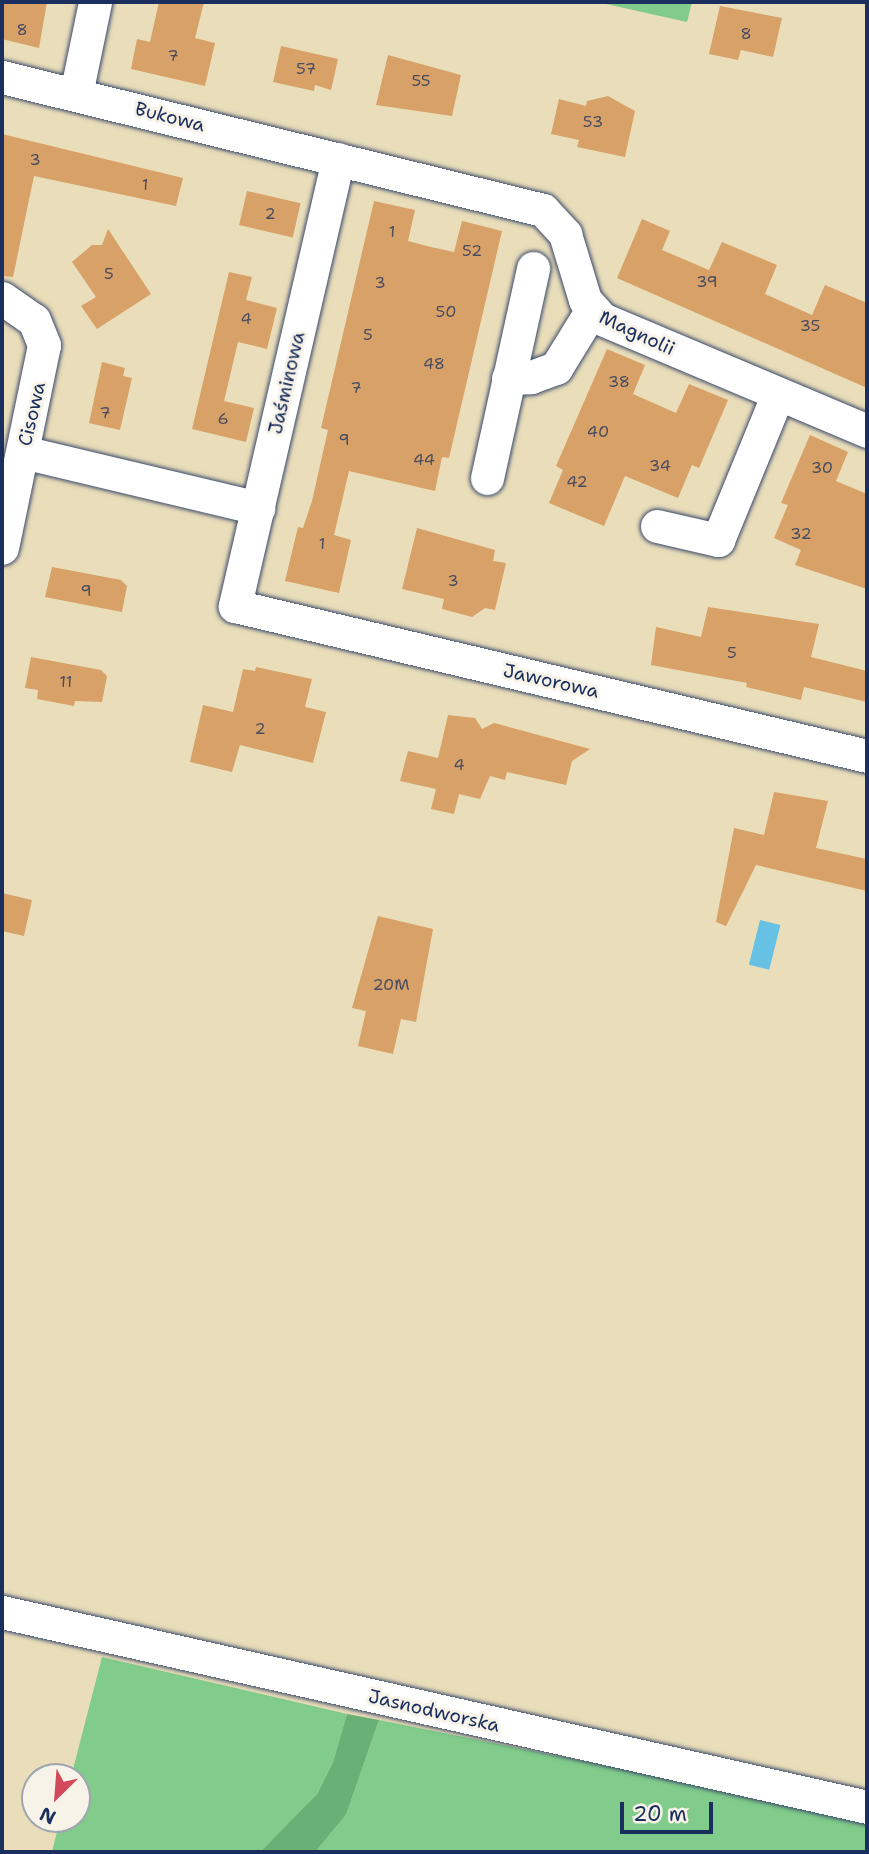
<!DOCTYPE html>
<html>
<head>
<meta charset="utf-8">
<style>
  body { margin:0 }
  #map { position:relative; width:869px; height:1854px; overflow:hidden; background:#eadeba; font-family:"Shantell Sans",sans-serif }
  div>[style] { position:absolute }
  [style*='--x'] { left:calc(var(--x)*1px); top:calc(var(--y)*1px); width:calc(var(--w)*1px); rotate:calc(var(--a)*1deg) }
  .green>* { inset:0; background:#81cc8a }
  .forest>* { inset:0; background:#68b076 }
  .water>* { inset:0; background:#66c1e4; transform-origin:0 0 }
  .building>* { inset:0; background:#d7a168; transform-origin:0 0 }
  .roads { filter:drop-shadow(0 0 2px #3a496c) drop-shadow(0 0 2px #3a496c) }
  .minor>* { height:33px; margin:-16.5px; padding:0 16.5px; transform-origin:16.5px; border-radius:16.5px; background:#fff }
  span { translate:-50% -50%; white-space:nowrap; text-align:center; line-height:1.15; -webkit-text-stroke:6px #f7f3e8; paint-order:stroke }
  .number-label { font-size:16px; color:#4a4c60 }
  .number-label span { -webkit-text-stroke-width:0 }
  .street-label { font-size:19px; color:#1b2f5e }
  .frame { position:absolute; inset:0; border:4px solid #1b2f5e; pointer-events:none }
  .north { position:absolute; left:21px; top:1763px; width:70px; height:70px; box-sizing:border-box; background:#f7f3e8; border:2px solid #9fa5b1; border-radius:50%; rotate:205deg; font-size:19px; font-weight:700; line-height:28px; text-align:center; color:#1b2f5e }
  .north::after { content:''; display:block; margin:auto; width:24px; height:32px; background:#d1495b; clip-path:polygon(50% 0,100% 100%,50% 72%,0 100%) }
  .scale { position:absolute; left:620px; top:1802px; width:93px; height:32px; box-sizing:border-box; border:4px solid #1b2f5e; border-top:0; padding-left:9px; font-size:21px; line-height:24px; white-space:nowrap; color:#1b2f5e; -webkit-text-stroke:5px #f7f3e8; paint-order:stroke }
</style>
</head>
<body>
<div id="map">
  <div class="green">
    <i style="clip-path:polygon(597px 2px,692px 2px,687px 22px)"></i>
    <i style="clip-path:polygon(102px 1657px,347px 1714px,333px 1762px,317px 1794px,260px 1852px,52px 1852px,60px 1819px,77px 1819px,77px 1777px,71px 1777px)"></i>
    <i style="clip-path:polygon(379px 1720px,867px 1818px,867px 1852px,315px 1852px,346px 1815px)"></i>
  </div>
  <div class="forest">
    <i style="clip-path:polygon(347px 1714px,379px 1720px,346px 1815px,315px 1852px,260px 1852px,317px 1794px,333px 1762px)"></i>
  </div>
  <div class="water">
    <i style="left:760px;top:920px;width:21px;height:46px;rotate:14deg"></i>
  </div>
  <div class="building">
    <i style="clip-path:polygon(2px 2px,47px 2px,39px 48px,2px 39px)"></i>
    <i style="clip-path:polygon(159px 2px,204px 2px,195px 38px,215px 43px,205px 86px,131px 69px,137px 39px,150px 42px)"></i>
    <i style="clip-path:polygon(720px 6px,782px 18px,773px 57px,741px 50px,738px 60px,709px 54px)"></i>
    <i style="clip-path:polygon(281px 46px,338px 59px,331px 90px,315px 85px,314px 91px,273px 82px)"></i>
    <i style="clip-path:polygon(388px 55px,461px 75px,452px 116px,376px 105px)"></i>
    <i style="clip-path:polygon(608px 96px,635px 111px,625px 157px,577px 147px,579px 140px,551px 134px,559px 99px,586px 106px,587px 101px)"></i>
    <i style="clip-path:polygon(2px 134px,183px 178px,176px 206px,34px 176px,13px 277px,2px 276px)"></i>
    <i style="left:247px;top:191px;width:55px;height:35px;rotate:13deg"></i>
    <i style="clip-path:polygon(374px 201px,415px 210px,408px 241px,431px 247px,454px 252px,462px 221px,502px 231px,449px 458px,442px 457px,435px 491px,349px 471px,334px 535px,351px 540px,339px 593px,285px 581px,298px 527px,303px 528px,312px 501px,328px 430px,321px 428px)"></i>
    <i style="clip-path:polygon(642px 219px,670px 231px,662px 250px,709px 270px,722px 242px,777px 265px,765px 294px,812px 315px,825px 285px,867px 303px,867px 388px,617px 278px)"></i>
    <i style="clip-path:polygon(108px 229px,151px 294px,97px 329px,81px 306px,96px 297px,72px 262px,92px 245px,102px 245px)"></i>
    <i style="clip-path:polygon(229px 272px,252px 277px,246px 300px,277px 308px,267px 349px,238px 342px,224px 401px,254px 408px,246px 442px,192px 429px)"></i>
    <i style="clip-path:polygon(607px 349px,645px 365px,633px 394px,676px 413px,689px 384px,728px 400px,699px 468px,692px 465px,678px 498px,625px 476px,604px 526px,549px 503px,563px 470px,556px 466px)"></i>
    <i style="clip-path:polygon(102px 362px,125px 368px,123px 376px,132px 378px,120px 430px,89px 423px)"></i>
    <i style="clip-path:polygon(810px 435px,848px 452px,836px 481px,867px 494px,867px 589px,795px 565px,801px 550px,774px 538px,788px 505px,781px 503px)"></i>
    <i style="clip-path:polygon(417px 528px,495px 550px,493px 561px,506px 563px,495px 610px,485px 608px,472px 617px,442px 609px,444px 599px,402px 589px)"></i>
    <i style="clip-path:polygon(52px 567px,121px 580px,127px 586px,122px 612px,45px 597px)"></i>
    <i style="clip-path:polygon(708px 607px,819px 624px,811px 657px,867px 671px,867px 702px,804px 687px,801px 700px,746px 687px,747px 683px,651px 665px,656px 627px,701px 637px)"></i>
    <i style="clip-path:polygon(31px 657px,101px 670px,107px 676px,102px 702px,75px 701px,74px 706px,37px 699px,38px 690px,25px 688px)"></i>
    <i style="clip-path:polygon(256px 667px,312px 679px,305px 707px,326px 712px,313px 763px,240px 745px,232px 772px,190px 762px,203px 705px,233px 712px,243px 669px,255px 671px)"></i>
    <i style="clip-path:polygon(448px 715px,475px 718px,482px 729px,494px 723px,590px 749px,572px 761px,566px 785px,507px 772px,505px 780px,490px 776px,480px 799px,459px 794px,454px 814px,431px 809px,436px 789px,400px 781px,408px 751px,438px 758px)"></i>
    <i style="clip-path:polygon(774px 792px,828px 801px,816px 848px,867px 859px,867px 891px,756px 865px,726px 926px,716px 922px,734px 828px,764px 835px)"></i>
    <i style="clip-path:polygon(2px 893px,32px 900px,24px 936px,2px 931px)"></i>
    <i style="clip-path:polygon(378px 916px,433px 929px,416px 1022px,401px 1019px,393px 1054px,358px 1046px,366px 1011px,352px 1008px)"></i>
  </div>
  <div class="roads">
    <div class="minor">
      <i style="--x:2;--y:77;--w:557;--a:13.81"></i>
      <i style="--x:543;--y:210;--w:33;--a:47"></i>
      <i style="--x:565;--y:234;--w:69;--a:73.1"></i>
      <i style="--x:585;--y:300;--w:25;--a:48"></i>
      <i style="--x:602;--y:319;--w:288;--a:22.9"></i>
      <i style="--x:76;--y:94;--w:94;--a:-78.3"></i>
      <i style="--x:338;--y:159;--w:459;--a:103"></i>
      <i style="--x:235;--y:606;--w:650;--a:13.35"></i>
      <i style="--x:2;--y:298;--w:39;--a:35"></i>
      <i style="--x:34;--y:320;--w:27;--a:68"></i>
      <i style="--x:44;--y:345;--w:207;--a:101.7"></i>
      <i style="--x:508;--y:378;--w:23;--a:-2"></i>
      <i style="--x:531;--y:377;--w:27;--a:-20"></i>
      <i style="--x:556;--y:368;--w:67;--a:-58.4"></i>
      <i style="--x:23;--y:452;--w:242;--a:13.4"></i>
      <i style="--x:487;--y:478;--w:215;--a:-77.6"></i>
      <i style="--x:657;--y:526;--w:63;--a:12.9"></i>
      <i style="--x:718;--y:540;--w:158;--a:-67.7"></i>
      <i style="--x:2;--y:1612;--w:887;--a:12.7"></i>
    </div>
  </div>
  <div class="number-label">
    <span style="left:22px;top:30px">8</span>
    <span style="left:746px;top:34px">8</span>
    <span style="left:173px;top:56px">7</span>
    <span style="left:306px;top:69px">57</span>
    <span style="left:421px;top:81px">55</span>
    <span style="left:593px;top:122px">53</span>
    <span style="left:35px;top:160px">3</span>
    <span style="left:145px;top:185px">1</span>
    <span style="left:270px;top:214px">2</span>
    <span style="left:392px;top:232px">1</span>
    <span style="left:472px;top:251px">52</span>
    <span style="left:109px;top:274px">5</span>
    <span style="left:707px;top:282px">39</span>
    <span style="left:380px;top:283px">3</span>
    <span style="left:446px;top:312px">50</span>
    <span style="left:246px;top:319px">4</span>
    <span style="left:810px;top:326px">35</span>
    <span style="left:368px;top:335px">5</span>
    <span style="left:434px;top:364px">48</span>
    <span style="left:619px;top:382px">38</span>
    <span style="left:356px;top:388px">7</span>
    <span style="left:105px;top:413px">7</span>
    <span style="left:223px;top:419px">6</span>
    <span style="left:598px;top:432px">40</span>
    <span style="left:344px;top:440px">9</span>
    <span style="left:424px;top:460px">44</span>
    <span style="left:660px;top:466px">34</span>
    <span style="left:822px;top:468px">30</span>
    <span style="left:577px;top:482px">42</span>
    <span style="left:801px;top:534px">32</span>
    <span style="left:322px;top:544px">1</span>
    <span style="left:453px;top:581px">3</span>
    <span style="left:86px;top:591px">9</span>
    <span style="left:732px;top:653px">5</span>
    <span style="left:66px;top:682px">11</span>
    <span style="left:260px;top:729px">2</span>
    <span style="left:459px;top:765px">4</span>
    <span style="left:391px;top:985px">20M</span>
  </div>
  <div class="street-label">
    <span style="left:170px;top:117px;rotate:14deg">Bukowa</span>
    <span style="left:637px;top:333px;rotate:25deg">Magnolii</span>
    <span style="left:287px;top:383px;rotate:-77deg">Jaśminowa</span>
    <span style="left:32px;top:414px;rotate:-77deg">Cisowa</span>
    <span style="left:551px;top:681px;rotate:13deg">Jaworowa</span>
    <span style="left:434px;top:1711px;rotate:13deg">Jasnodworska</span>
  </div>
  <div class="frame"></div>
  <div class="north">N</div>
  <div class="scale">20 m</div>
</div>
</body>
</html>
